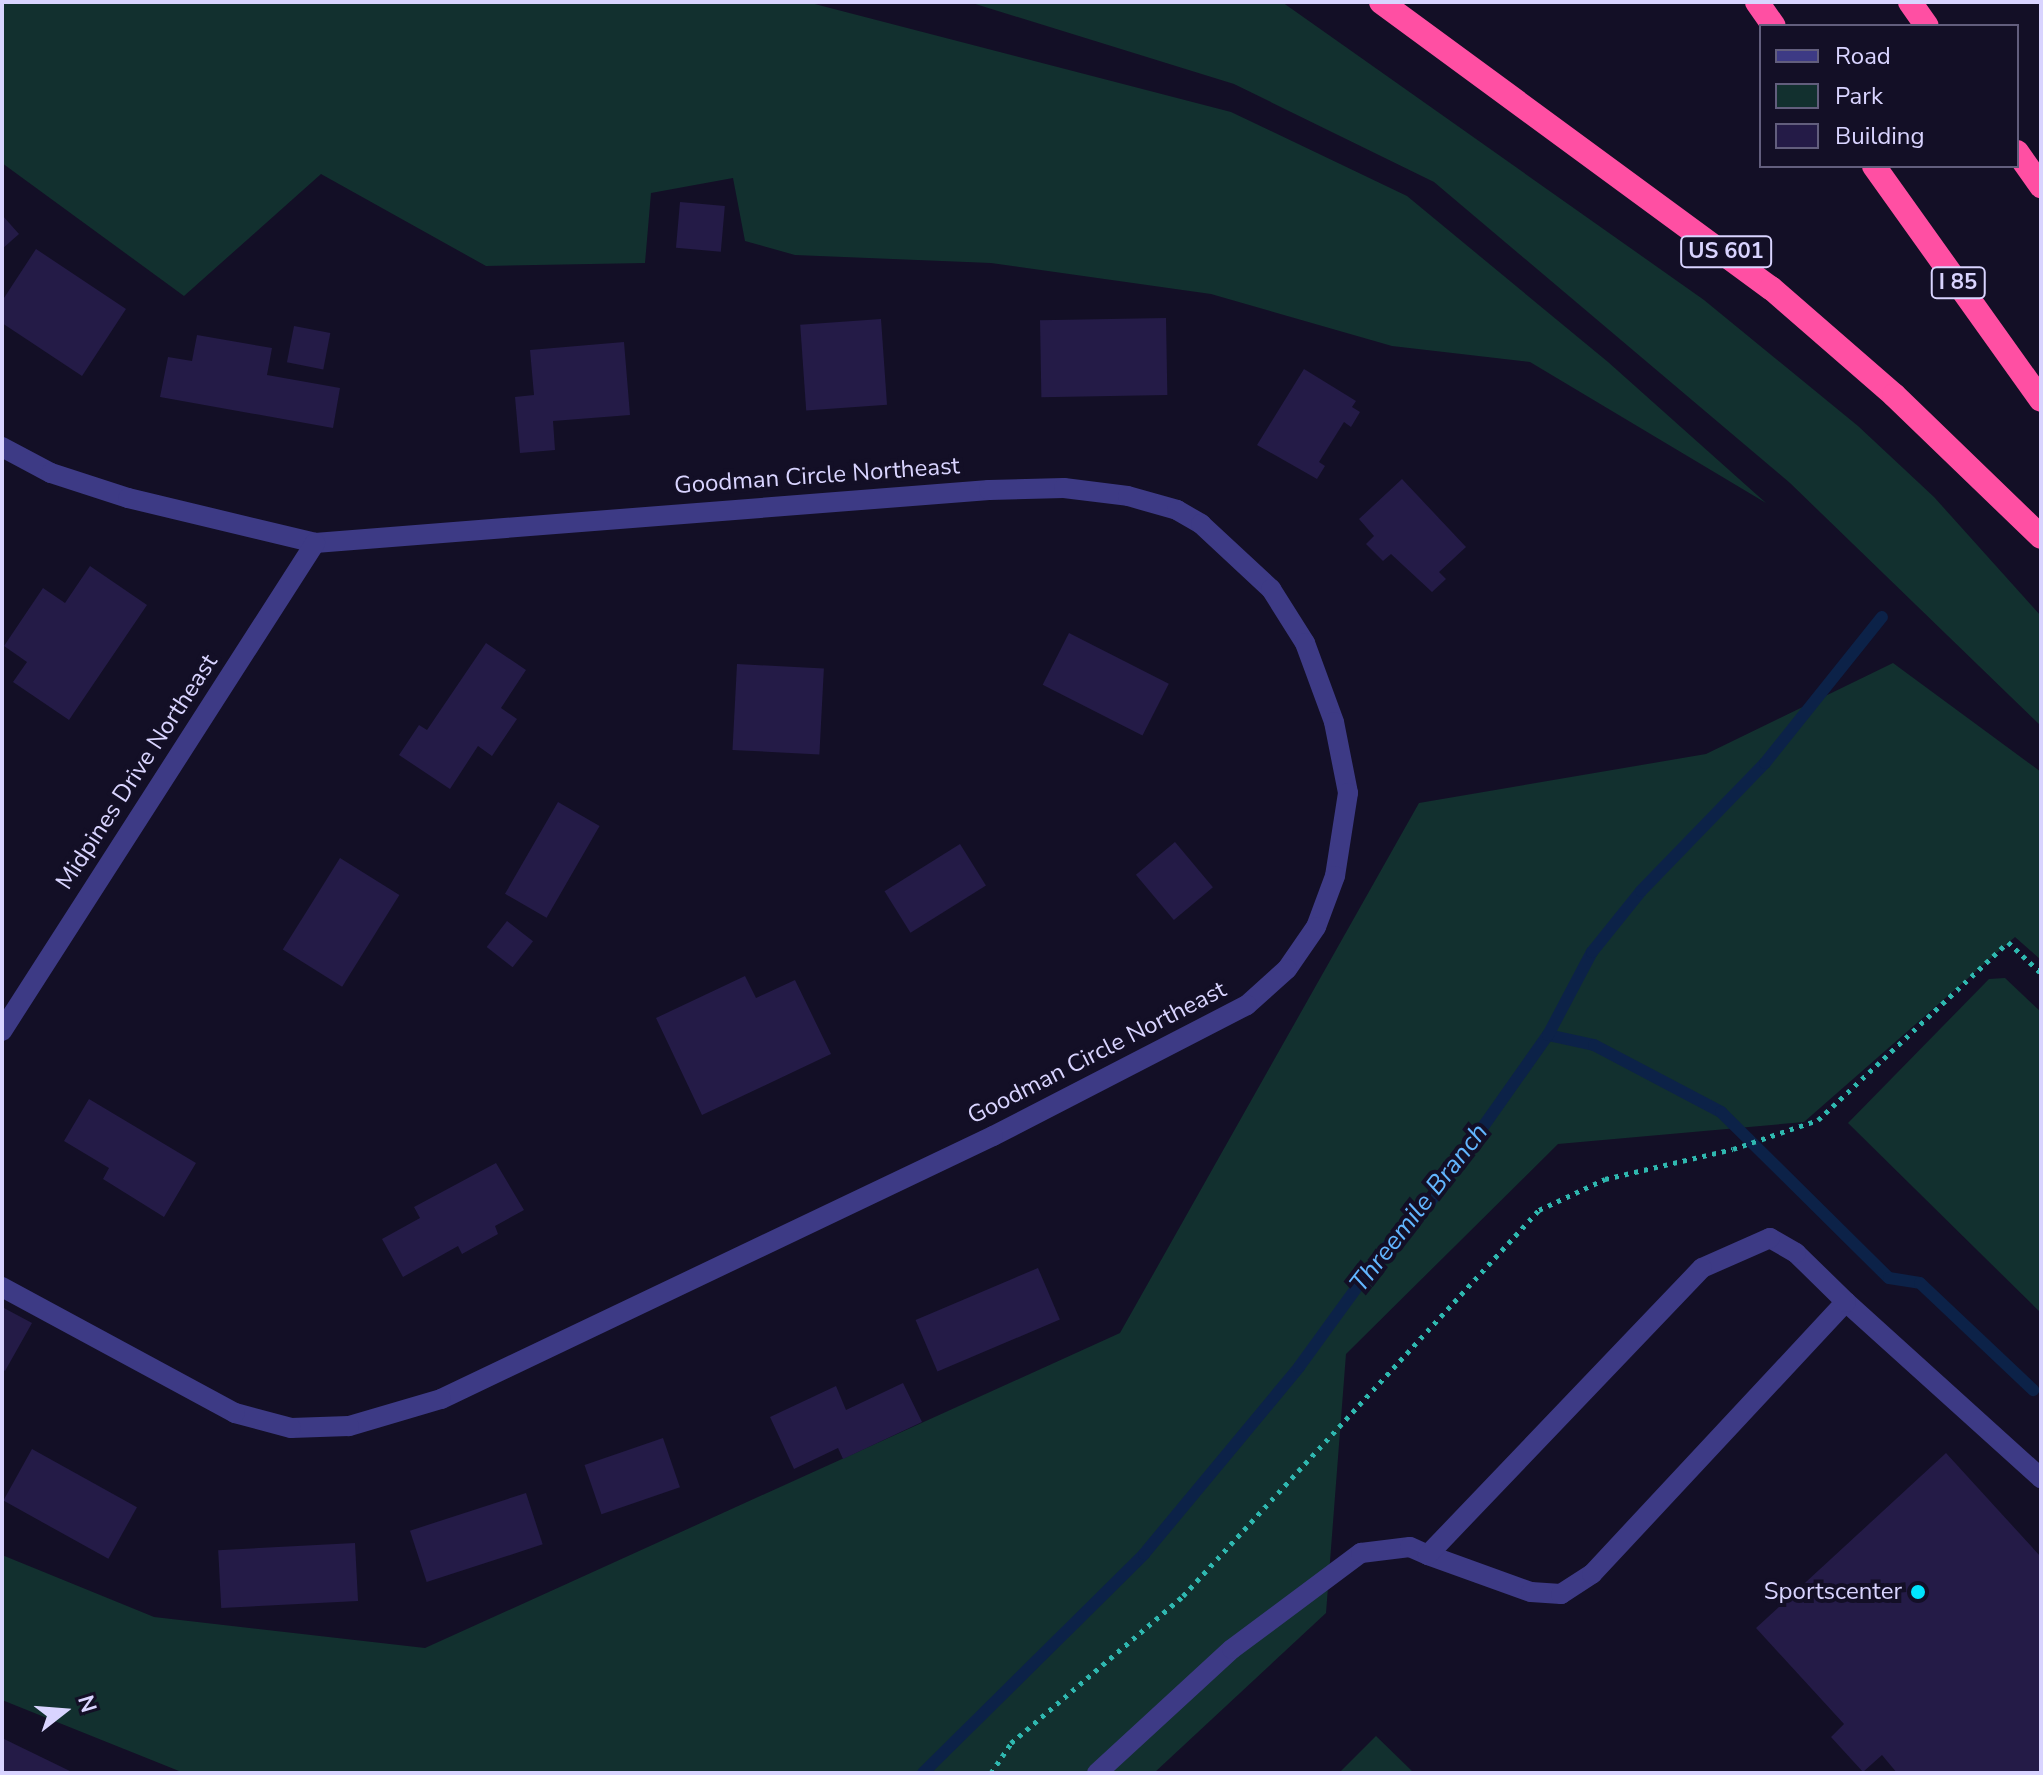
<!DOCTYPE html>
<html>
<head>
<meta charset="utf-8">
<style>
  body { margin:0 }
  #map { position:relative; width:2043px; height:1775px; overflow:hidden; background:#130f26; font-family:"Nunito Sans",sans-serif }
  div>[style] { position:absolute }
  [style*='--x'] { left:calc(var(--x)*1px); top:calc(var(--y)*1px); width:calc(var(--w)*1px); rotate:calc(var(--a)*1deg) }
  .green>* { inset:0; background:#12302f }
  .stream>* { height:12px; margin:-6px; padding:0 6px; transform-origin:6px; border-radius:6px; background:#0c2248 }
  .building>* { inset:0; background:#241b47; transform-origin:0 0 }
  .path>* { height:5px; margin-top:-2.5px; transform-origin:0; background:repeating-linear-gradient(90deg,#2fb8b0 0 4px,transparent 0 10px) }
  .service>* { height:20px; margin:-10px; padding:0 10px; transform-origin:10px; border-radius:10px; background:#3d3a85 }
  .minor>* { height:20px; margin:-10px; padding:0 10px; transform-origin:10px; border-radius:10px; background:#3d3a85 }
  .motorway>* { height:24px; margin:-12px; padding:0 12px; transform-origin:12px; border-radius:12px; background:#ff4fa3 }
  .dots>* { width:22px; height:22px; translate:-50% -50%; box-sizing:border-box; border:4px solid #130f26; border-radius:50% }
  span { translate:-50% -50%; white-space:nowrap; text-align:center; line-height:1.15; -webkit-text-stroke:8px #130f26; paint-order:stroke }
  .shield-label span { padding:2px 6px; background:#130f26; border:2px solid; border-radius:6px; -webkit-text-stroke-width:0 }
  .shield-label { font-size:22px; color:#d9d4ff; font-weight:700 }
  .street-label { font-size:24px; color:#d9d4ff }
  .poi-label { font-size:24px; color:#d9d4ff }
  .right { translate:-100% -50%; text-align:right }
  .water-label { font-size:26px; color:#62b6ff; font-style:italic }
  .frame { position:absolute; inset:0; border:4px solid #d9d4ff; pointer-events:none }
  .legend { position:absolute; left:1759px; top:24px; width:260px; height:144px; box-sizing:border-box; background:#130f26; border:2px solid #625e7d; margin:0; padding:10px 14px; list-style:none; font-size:24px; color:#d9d4ff }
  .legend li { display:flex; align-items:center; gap:16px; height:40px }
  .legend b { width:40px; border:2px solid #625e7d }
  .north { position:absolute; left:24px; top:1671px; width:80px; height:80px; -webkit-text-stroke:6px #130f26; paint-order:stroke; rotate:73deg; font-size:22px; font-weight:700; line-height:32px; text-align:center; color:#d9d4ff }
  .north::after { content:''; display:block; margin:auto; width:28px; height:36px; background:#d9d4ff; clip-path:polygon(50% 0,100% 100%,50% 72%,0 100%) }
</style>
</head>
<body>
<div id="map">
  <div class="green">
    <i style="clip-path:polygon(2px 2px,807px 2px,1231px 112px,1407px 196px,1608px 362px,1766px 503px,1530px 362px,1392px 346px,1211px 294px,991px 263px,795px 255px,745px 241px,733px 178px,651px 193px,645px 263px,486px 266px,321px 174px,184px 296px,2px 163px)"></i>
    <i style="clip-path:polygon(969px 2px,1282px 2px,1704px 300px,1858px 426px,1934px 497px,2041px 616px,2041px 726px,1790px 483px,1434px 182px,1234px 84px)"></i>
    <i style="clip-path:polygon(1893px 663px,2041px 772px,2041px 960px,2015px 937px,1804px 1122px,1558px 1144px,1346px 1354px,1326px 1613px,1154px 1773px,184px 1773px,2px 1700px,2px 1555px,154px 1617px,425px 1648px,1120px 1333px,1419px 803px,1706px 754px)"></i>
    <i style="clip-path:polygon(2005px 978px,2041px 1012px,2041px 1313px,1848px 1123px,1989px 979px)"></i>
    <i style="clip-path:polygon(1376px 1736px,1414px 1773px,1339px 1773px)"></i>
  </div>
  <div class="stream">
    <i style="--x:1548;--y:1035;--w:47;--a:12.3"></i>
    <i style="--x:1594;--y:1045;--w:144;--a:27.8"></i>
    <i style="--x:1721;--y:1112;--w:236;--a:44.7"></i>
    <i style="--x:1889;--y:1278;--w:31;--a:9"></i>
    <i style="--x:1920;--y:1283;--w:156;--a:43.4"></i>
    <i style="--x:923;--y:1773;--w:311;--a:-44.7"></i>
    <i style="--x:1144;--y:1554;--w:243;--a:-50.3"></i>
    <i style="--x:1299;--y:1367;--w:145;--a:-54"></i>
    <i style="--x:1384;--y:1250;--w:66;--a:-46.2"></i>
    <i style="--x:1430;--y:1202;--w:204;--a:-54.8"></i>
    <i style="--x:1548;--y:1035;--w:94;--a:-62.1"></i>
    <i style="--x:1592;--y:952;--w:78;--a:-51.2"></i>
    <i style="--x:1641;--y:891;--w:178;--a:-45.9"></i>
    <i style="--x:1765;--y:763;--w:187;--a:-51.3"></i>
  </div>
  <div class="building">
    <i style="left:680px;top:202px;width:45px;height:46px;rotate:5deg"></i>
    <i style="clip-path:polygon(2px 215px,19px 234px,2px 249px)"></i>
    <i style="clip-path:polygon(36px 249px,126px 309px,82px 376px,2px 323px,2px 301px)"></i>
    <i style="left:1166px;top:318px;width:77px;height:126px;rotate:89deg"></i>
    <i style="left:881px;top:319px;width:86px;height:81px;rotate:86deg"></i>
    <i style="left:294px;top:326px;width:37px;height:37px;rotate:11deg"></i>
    <i style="clip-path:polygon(197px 335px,272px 348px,267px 375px,340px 388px,333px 428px,160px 397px,168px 357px,192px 361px)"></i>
    <i style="clip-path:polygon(624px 342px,630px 415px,553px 421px,555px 450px,520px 453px,515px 397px,534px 395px,530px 350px)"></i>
    <i style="clip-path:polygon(1304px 369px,1356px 401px,1352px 407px,1360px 412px,1351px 427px,1344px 422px,1319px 462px,1325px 466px,1317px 479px,1257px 445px)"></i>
    <i style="clip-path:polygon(1402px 479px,1466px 547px,1439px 572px,1446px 579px,1432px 592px,1391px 554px,1383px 561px,1366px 544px,1374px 536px,1359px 519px)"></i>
    <i style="clip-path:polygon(90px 566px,147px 605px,69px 720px,13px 682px,27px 662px,4px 646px,43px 588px,65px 603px)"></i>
    <i style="left:1069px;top:633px;width:112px;height:58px;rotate:27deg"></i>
    <i style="clip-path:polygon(486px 643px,526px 670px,501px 708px,517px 719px,492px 756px,478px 746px,450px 789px,399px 755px,419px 725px,427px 730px)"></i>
    <i style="left:737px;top:664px;width:87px;height:86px;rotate:3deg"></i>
    <i style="left:558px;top:802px;width:48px;height:106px;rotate:30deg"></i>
    <i style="left:1175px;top:842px;width:59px;height:51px;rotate:50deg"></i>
    <i style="left:960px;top:844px;width:49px;height:89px;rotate:58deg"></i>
    <i style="left:340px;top:858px;width:70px;height:108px;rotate:32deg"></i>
    <i style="left:507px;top:921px;width:33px;height:33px;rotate:38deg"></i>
    <i style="clip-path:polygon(745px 976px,756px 998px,795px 980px,831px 1054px,702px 1115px,656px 1018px)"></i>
    <i style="clip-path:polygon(89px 1099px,196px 1163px,164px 1217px,103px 1179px,109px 1168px,64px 1141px)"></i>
    <i style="clip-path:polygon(496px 1163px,524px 1210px,495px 1226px,498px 1234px,462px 1254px,458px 1246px,403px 1277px,382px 1239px,420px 1218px,414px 1207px)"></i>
    <i style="left:1038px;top:1268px;width:56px;height:133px;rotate:67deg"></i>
    <i style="clip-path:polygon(2px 1307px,32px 1323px,5px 1371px,2px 1369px)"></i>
    <i style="clip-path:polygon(903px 1383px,922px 1422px,843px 1459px,838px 1448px,794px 1469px,770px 1417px,836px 1386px,846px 1410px)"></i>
    <i style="left:663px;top:1438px;width:52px;height:83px;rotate:71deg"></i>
    <i style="left:32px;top:1449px;width:120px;height:59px;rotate:29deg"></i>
    <i style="clip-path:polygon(1946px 1453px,2041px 1557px,2041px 1773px,1897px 1773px,1882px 1755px,1863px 1772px,1831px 1737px,1844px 1724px,1756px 1628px)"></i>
    <i style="left:526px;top:1493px;width:54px;height:122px;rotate:72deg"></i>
    <i style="left:355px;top:1543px;width:58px;height:137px;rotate:87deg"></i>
    <i style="clip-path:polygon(2px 1738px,74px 1773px,2px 1773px)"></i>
  </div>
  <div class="path">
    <i style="--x:991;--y:1773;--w:36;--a:-56"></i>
    <i style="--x:1011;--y:1743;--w:226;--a:-40.5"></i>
    <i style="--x:1183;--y:1596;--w:525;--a:-47.32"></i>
    <i style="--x:1539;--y:1210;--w:73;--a:-25.2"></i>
    <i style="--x:1605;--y:1179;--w:131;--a:-13.2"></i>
    <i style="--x:1733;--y:1149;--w:90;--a:-18.8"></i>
    <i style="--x:1818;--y:1120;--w:260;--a:-43.1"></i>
    <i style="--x:2008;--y:942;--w:45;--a:43.2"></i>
  </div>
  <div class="service">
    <i style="--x:1846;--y:1302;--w:263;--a:42.1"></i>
    <i style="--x:1097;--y:1773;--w:183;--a:-42.6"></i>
    <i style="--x:1232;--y:1649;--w:161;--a:-36.7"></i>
    <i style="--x:1361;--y:1553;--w:49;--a:-7"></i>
    <i style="--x:1410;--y:1547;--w:20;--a:24"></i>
    <i style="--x:1428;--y:1555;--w:109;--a:19.8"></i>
    <i style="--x:1531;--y:1592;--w:30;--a:4"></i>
    <i style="--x:1561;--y:1594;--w:37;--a:-33"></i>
    <i style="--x:1592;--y:1574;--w:372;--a:-47"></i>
    <i style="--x:1846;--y:1302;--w:70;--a:-135.6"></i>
    <i style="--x:1796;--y:1253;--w:30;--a:-150"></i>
    <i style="--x:1770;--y:1238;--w:74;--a:156.2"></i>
    <i style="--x:1702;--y:1268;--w:397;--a:133.7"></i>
  </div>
  <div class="minor">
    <i style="--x:2;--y:447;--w:55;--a:28"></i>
    <i style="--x:51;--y:473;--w:81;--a:18"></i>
    <i style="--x:128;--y:498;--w:192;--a:13.5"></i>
    <i style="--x:315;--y:543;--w:676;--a:-4.5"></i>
    <i style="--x:989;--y:490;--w:75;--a:-1.5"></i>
    <i style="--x:1064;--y:488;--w:64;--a:7.1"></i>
    <i style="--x:1128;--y:496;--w:51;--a:15.9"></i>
    <i style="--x:1177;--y:510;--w:28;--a:30"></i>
    <i style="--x:1201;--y:524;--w:96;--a:42.9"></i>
    <i style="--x:1271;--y:589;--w:64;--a:57.8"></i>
    <i style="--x:1305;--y:643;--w:84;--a:69.8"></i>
    <i style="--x:1334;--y:722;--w:72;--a:78.8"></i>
    <i style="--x:1348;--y:793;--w:84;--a:98.9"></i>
    <i style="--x:1335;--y:876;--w:54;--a:110.4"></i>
    <i style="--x:1316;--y:927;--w:51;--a:124.6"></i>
    <i style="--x:1287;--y:969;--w:54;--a:138"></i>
    <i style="--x:1247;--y:1005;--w:286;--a:152.7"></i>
    <i style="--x:993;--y:1136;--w:611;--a:154.52"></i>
    <i style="--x:441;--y:1399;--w:96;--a:163.6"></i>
    <i style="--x:349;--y:1426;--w:58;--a:178"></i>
    <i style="--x:291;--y:1428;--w:58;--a:-165"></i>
    <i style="--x:235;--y:1413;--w:265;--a:-151.6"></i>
    <i style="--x:2;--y:1031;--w:580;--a:-57.32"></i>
  </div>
  <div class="motorway">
    <i style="--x:1381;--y:2;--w:484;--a:36.3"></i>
    <i style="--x:1771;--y:288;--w:163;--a:41"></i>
    <i style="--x:1894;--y:395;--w:204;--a:44"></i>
    <i style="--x:1757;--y:2;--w:29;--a:55"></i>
    <i style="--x:1910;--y:2;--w:29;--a:55"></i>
    <i style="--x:2017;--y:152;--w:42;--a:54.8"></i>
    <i style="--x:1874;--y:166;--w:287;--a:54.5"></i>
  </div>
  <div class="dots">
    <i style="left:1918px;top:1592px;background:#00e5ff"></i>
  </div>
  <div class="shield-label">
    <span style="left:1726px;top:252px">US 601</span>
    <span style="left:1958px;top:283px">I 85</span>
  </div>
  <div class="street-label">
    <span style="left:817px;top:476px;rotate:-4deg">Goodman Circle Northeast</span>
    <span style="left:137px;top:772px;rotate:-57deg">Midpines Drive Northeast</span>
    <span style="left:1097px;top:1053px;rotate:-27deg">Goodman Circle Northeast</span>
  </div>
  <div class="poi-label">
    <span class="right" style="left:1902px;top:1592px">Sportscenter</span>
  </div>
  <div class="water-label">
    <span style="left:1419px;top:1208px;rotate:-52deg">Threemile Branch</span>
  </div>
  <div class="frame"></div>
  <ul class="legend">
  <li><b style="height:10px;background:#3d3a85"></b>Road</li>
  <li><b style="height:22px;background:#12302f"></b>Park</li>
  <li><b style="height:22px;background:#241b47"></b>Building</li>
  </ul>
  <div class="north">N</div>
</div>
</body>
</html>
